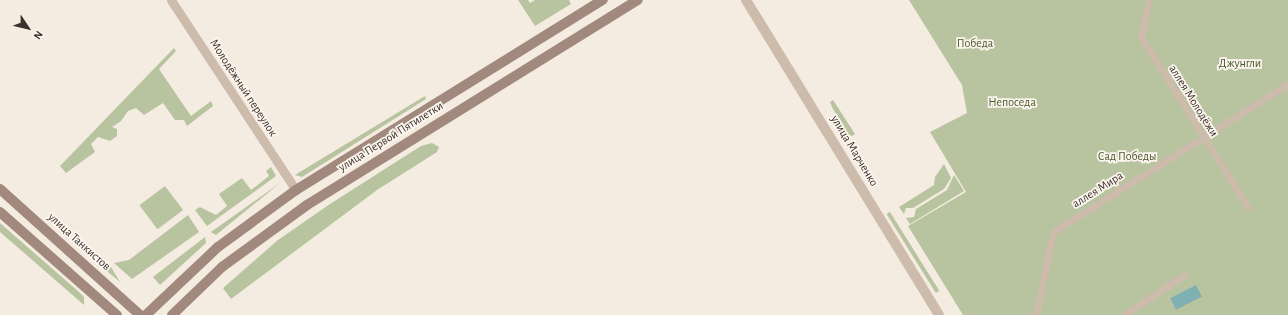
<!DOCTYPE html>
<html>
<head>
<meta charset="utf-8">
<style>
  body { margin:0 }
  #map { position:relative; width:1288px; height:315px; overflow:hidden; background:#f4ebe1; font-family:"Alegreya Sans",sans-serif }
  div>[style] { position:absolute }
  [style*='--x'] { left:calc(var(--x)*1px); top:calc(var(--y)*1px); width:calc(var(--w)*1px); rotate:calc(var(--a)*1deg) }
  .green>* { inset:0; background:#b8c4a0; transform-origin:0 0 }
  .water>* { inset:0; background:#7fb0b2; transform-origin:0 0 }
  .pedestrian>* { height:7px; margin:-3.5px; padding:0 3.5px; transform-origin:3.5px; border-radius:3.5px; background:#cdbbac }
  .minor>* { height:9px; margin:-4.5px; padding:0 4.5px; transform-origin:4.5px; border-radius:4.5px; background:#cdbbac }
  .tertiary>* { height:10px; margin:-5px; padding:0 5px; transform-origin:5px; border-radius:5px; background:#cdbbac }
  .secondary>* { height:10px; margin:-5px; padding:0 5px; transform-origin:5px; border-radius:5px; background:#a18a7d }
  span { translate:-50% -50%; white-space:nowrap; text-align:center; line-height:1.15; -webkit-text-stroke:3.5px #fbf5ee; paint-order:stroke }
  .park-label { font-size:12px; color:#4a5a2e }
  .street-label { font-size:12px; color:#3b302b }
  .north { position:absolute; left:8px; top:8px; width:40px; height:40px; -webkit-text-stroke:3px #fbf5ee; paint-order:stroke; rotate:125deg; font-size:11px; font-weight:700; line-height:16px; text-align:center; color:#3b302b }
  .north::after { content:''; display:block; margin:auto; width:14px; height:18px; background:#3b302b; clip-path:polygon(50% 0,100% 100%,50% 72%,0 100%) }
</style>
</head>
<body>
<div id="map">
  <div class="green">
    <i style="clip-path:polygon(518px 0,528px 0,530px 3px,535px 0,569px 0,571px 4px,535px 26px)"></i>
    <i style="clip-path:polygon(909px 0,1288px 0,1288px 315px,963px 315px,908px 226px,966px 192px,930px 132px,967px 113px,962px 85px)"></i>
    <i style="clip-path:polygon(174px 48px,176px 51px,159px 69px,191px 116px,211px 101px,213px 106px,187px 126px,184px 120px,175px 120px,163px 103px,144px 115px,136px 108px,128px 111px,121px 121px,112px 127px,117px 129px,117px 136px,110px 141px,98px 137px,91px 144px,95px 152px,66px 173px,60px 166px)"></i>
    <i style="clip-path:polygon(425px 96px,426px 99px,302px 177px,295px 175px)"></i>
    <i style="clip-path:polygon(833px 100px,855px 134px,852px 136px,848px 134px,833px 109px,830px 102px)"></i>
    <i style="clip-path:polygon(432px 143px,439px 147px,437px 152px,377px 190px,231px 299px,223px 288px,278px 240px,330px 204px,421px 146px)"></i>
    <i style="clip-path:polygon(944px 164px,951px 178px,944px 189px,913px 208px,906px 208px,904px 214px,899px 207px,934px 185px,935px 177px)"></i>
    <i style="clip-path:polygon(271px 167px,276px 176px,207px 226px,195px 210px,200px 207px,216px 215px,227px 206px,219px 194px,242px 178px,251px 190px,269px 176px,266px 171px)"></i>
    <i style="clip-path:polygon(954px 175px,964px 191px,910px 224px,906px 218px,914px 217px,916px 209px,947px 190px)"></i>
    <i style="clip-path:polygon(280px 183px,216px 235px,212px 233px,211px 232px)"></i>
    <i style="left:165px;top:186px;width:30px;height:32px;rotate:53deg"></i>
    <i style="left:890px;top:212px;width:93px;height:4px;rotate:58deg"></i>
    <i style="clip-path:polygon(188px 215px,199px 232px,132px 279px,114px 263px,129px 260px)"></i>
    <i style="clip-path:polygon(0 223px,79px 292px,84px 297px,84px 305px,0 232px)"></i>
    <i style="clip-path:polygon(205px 237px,206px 243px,160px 285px,153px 277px)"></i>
    <i style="clip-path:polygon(78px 247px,92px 251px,111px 267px,120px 282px)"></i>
  </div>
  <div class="water">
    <i style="left:1196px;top:285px;width:13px;height:29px;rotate:63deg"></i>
  </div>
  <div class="pedestrian">
    <i style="--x:1149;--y:0;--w:38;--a:102"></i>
    <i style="--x:1141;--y:37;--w:201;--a:57.8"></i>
    <i style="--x:1036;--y:315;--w:85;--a:-78.4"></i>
    <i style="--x:1053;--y:232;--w:278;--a:-32.2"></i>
    <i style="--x:1124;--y:315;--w:72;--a:-33.7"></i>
  </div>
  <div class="minor">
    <i style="--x:171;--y:0;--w:227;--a:56.7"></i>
  </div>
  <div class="tertiary">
    <i style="--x:746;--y:0;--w:369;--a:58.5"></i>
  </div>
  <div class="secondary">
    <i style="--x:0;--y:189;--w:188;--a:42"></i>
    <i style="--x:0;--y:212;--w:156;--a:41.4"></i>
    <i style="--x:146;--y:315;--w:99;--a:-43.4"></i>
    <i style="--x:218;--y:247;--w:97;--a:-36.2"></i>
    <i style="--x:296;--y:190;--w:361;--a:-31.8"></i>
    <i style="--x:172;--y:315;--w:69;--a:-43.8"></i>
    <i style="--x:222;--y:267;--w:105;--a:-36.1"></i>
    <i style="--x:307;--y:205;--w:389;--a:-31.8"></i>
  </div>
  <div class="park-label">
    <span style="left:975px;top:44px">Победа</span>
    <span style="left:1240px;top:64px">Джунгли</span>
    <span style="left:1012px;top:103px">Непоседа</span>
    <span style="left:1127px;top:157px">Сад Победы</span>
  </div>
  <div class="street-label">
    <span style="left:243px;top:88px;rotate:57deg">Молодёжный переулок</span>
    <span style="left:1193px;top:101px;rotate:58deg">аллея Молодёжи</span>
    <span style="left:391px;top:137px;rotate:-32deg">улица Первой Пятилетки</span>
    <span style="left:854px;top:151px;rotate:59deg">улица Марченко</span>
    <span style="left:1098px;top:190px;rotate:-32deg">аллея Мира</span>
    <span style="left:79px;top:242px;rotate:42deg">улица Танкистов</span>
  </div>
  <div class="north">N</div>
</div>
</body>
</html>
